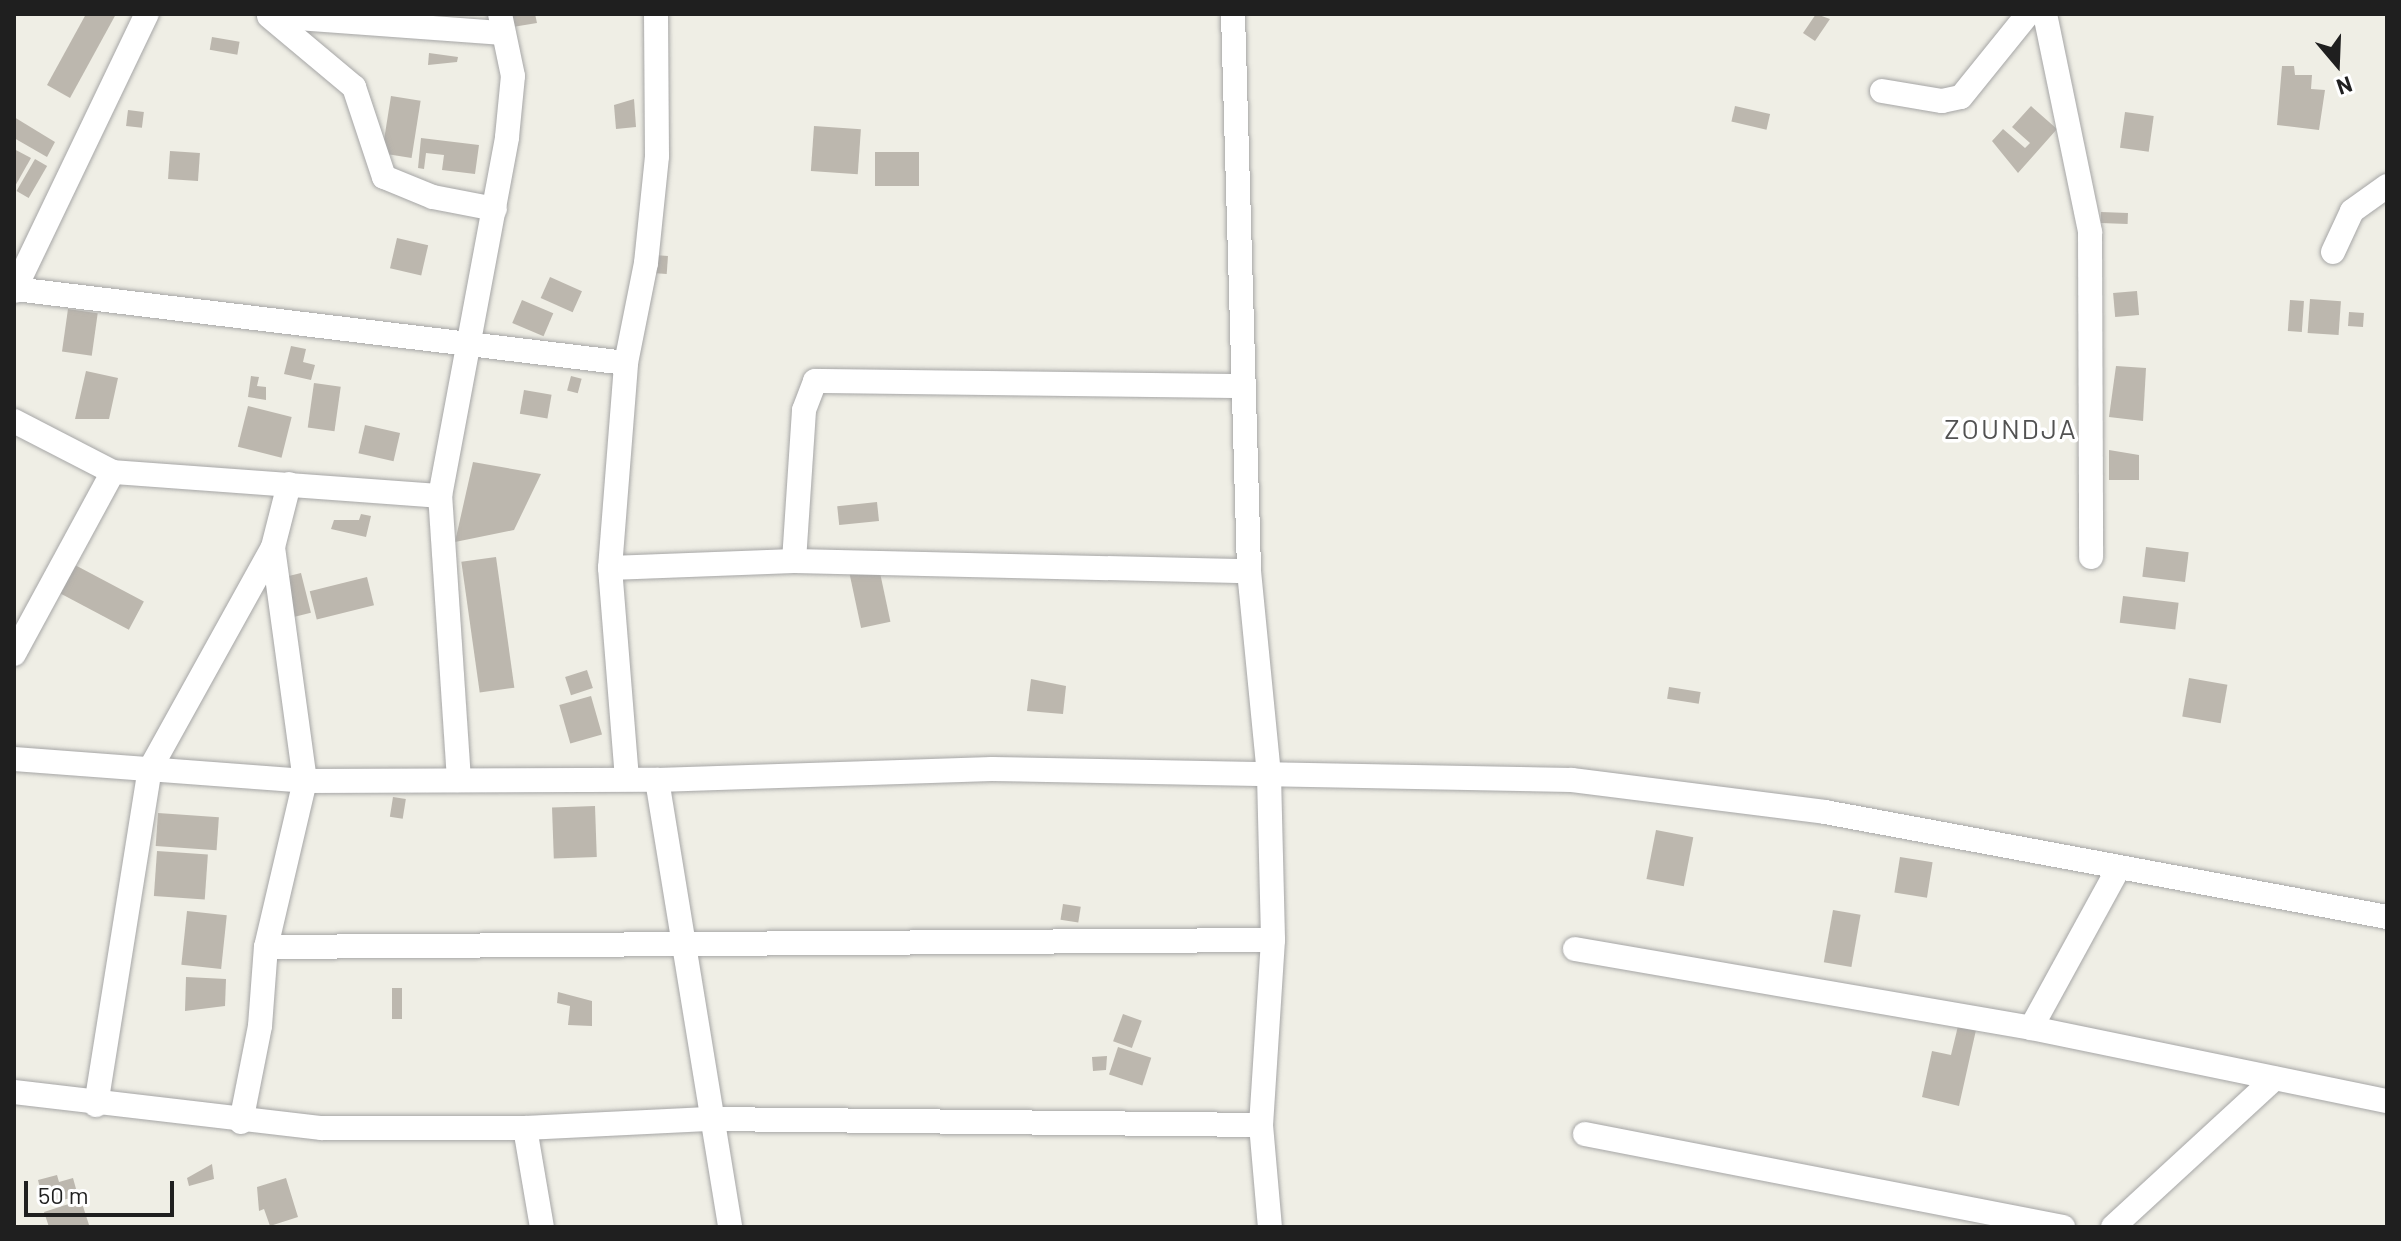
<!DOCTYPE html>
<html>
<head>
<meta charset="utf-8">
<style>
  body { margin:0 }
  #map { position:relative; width:2401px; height:1241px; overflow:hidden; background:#efeee5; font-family:Barlow,sans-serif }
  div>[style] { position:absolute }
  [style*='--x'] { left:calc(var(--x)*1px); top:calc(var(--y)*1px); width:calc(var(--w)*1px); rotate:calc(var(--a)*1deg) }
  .building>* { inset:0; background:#bcb7ae; transform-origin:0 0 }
  .roads { filter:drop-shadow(0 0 2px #a6a6a6) drop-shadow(0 0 2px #a6a6a6) }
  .minor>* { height:24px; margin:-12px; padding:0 12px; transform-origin:12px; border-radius:12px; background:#fff }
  span { translate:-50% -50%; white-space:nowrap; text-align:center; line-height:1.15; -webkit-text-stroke:7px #fff; paint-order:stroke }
  .quarter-label { font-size:28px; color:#525252; letter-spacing:2px }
  .frame { position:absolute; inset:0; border:16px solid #1f1f1f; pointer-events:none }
  .north { position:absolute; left:2297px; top:24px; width:80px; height:80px; -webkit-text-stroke:6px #fff; paint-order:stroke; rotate:161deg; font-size:22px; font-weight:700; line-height:32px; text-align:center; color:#1f1f1f }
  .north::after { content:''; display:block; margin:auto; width:28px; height:36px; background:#1f1f1f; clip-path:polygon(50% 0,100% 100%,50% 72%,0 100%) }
  .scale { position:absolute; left:24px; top:1181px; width:150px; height:36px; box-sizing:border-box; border:4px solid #1f1f1f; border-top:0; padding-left:10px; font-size:24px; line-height:28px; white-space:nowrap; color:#1f1f1f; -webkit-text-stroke:6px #fff; paint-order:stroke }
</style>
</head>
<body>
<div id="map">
  <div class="building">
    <i style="clip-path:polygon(86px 14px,116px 14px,70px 98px,47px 85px)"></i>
    <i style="clip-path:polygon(505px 14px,535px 14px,537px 23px,507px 28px)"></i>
    <i style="clip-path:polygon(1816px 14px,1830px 19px,1815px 41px,1803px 33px)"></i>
    <i style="left:212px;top:37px;width:28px;height:13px;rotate:10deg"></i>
    <i style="clip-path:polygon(429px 53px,458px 57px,457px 62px,428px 65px)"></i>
    <i style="clip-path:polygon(2282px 66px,2294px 66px,2295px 75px,2312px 75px,2311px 89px,2325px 90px,2319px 130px,2277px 125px)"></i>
    <i style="left:391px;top:96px;width:30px;height:58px;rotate:9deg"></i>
    <i style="clip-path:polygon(634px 99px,636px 127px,616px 129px,614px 105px)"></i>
    <i style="left:1735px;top:106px;width:36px;height:16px;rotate:13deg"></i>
    <i style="clip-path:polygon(2031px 106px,2057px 129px,2018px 173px,1992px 141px,2003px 129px,2025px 148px,2030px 143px,2012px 127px)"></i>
    <i style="left:128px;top:110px;width:16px;height:16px;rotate:7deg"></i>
    <i style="left:2125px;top:112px;width:29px;height:36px;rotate:8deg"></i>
    <i style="clip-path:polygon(14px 117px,55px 142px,47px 157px,14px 138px)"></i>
    <i style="left:814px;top:126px;width:47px;height:45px;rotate:4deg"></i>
    <i style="clip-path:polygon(421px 138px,479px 145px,475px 174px,442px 170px,444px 155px,426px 153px,424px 169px,418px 168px)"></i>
    <i style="clip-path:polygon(14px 149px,31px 158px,14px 188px)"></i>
    <i style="left:170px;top:151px;width:30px;height:28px;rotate:4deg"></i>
    <i style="left:875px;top:152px;width:44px;height:34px"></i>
    <i style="left:35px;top:159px;width:14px;height:37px;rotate:30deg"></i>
    <i style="left:2101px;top:212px;width:27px;height:11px;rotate:2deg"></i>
    <i style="left:397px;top:238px;width:32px;height:31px;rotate:13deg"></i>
    <i style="left:654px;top:255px;width:14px;height:18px;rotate:4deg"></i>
    <i style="left:550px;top:277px;width:35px;height:23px;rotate:24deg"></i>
    <i style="left:2137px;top:291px;width:24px;height:24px;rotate:85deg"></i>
    <i style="left:2310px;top:299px;width:31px;height:34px;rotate:4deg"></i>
    <i style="left:522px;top:300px;width:34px;height:25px;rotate:23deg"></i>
    <i style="left:2290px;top:300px;width:14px;height:31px;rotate:4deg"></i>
    <i style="left:68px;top:309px;width:30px;height:43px;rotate:8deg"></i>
    <i style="left:2349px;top:312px;width:15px;height:14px;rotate:4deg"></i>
    <i style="clip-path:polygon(291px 346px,306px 349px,303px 362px,315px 365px,311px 380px,284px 374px)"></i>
    <i style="clip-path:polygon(2116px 366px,2146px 368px,2143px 421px,2109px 417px)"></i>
    <i style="clip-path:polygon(86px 371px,118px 378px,109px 419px,75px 419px)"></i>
    <i style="clip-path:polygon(251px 376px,259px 377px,257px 386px,266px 387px,266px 400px,248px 397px)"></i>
    <i style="left:571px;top:376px;width:11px;height:15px;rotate:15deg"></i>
    <i style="left:314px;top:383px;width:27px;height:45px;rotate:8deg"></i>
    <i style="left:524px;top:390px;width:28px;height:24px;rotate:10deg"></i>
    <i style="left:248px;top:406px;width:45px;height:42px;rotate:14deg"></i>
    <i style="left:365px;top:425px;width:36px;height:29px;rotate:13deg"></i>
    <i style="clip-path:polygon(2109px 450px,2139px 455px,2139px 480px,2109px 480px)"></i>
    <i style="clip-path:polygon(473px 462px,541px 474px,514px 530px,455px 542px)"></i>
    <i style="left:877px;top:502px;width:19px;height:40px;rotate:84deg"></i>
    <i style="clip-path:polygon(361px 514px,371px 516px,366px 537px,331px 529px,334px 520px,359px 520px)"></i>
    <i style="left:2146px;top:547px;width:43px;height:30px;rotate:7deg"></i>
    <i style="left:496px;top:557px;width:132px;height:35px;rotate:82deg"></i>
    <i style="left:75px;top:565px;width:78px;height:32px;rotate:28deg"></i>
    <i style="left:879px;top:568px;width:55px;height:30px;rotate:78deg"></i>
    <i style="left:301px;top:573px;width:41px;height:23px;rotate:76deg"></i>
    <i style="left:367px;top:577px;width:29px;height:59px;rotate:76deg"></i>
    <i style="left:2123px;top:596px;width:56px;height:27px;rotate:7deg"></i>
    <i style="left:587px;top:670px;width:19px;height:23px;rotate:72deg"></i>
    <i style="left:2189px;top:678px;width:39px;height:39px;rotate:10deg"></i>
    <i style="clip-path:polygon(1031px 679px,1066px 686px,1063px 714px,1027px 711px)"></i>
    <i style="left:1669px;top:687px;width:32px;height:12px;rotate:9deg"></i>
    <i style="left:591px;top:696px;width:40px;height:33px;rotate:74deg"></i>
    <i style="left:393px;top:797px;width:13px;height:20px;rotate:9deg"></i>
    <i style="left:595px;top:806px;width:51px;height:43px;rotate:88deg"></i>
    <i style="left:158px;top:813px;width:61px;height:33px;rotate:4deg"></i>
    <i style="left:1656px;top:830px;width:38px;height:50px;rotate:11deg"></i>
    <i style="left:157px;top:851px;width:51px;height:45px;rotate:4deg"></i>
    <i style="left:1900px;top:857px;width:33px;height:36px;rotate:9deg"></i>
    <i style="left:1063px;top:904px;width:18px;height:16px;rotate:9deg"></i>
    <i style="left:1833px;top:910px;width:28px;height:53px;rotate:10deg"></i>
    <i style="left:187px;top:911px;width:40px;height:54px;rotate:6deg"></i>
    <i style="clip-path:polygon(186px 977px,226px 979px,225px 1006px,185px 1011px)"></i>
    <i style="left:392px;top:988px;width:10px;height:31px"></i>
    <i style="clip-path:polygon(558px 992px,592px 1001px,592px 1026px,568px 1025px,570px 1006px,557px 1003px)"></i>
    <i style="left:1123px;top:1014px;width:20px;height:29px;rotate:20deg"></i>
    <i style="clip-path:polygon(1958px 1026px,1976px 1030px,1959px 1106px,1922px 1097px,1932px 1051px,1951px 1055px)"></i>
    <i style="left:1118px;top:1047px;width:35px;height:29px;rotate:18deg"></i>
    <i style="clip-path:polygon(1107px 1056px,1106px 1070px,1093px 1071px,1092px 1057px)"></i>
    <i style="clip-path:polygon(212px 1164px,214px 1179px,189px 1186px,187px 1178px)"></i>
    <i style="clip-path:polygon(57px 1175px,59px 1182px,73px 1178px,78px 1196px,44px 1205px,38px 1180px)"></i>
    <i style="clip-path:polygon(286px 1178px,298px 1217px,270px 1226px,264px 1209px,259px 1211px,257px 1187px)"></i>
    <i style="clip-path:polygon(81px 1200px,89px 1225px,49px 1227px,44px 1212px)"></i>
  </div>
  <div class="roads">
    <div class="minor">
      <i style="--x:1233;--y:14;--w:557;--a:88.35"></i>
      <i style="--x:1249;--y:571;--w:205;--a:84.4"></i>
      <i style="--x:1269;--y:775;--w:165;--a:88.6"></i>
      <i style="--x:1273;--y:940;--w:185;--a:93.7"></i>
      <i style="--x:1261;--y:1125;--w:102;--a:85"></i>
      <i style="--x:2045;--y:14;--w:223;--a:78.3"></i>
      <i style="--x:2090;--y:232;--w:325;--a:89.8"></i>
      <i style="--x:269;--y:16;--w:111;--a:39.9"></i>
      <i style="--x:354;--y:87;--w:95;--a:71.6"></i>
      <i style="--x:384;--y:177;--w:53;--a:22.2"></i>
      <i style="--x:433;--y:197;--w:63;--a:11"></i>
      <i style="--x:270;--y:16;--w:234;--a:4.2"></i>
      <i style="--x:1882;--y:91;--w:61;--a:9.5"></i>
      <i style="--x:1942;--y:101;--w:19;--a:-12"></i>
      <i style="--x:1961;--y:97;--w:107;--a:-51.1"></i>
      <i style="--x:2333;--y:252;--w:45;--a:-65.1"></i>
      <i style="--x:2352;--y:211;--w:43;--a:-35.5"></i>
      <i style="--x:15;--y:289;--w:615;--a:6.91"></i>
      <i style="--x:14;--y:291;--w:307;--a:-64.4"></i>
      <i style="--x:14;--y:421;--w:111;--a:27.3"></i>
      <i style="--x:113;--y:472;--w:328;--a:4.2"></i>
      <i style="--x:794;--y:561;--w:151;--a:-86.2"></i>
      <i style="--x:804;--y:410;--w:31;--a:-69"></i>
      <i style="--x:815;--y:381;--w:427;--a:0.7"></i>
      <i style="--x:610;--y:568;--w:184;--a:-2.2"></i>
      <i style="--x:794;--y:561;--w:455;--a:1.3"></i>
      <i style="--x:14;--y:654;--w:207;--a:-61.5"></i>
      <i style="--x:14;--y:759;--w:292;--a:4.3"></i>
      <i style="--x:305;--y:781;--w:352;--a:-0.2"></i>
      <i style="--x:657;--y:780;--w:335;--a:-1.9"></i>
      <i style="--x:992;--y:769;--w:580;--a:1.09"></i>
      <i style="--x:1572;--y:780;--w:255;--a:7.2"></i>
      <i style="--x:1825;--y:812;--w:572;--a:10.58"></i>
      <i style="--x:627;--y:779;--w:212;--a:-94.6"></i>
      <i style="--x:610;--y:568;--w:206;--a:-85.5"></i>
      <i style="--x:626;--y:363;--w:102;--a:-78.7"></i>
      <i style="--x:646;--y:263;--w:108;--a:-84.1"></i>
      <i style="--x:657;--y:156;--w:142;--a:-90.4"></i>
      <i style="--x:459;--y:780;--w:285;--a:-93.8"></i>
      <i style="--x:440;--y:496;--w:365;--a:-79.4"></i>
      <i style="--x:507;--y:137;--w:61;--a:-84.4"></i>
      <i style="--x:513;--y:76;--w:63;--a:-101.8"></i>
      <i style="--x:657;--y:780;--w:453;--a:80.7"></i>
      <i style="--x:266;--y:947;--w:1007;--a:-0.4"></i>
      <i style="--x:1575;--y:949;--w:463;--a:9.8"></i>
      <i style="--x:2031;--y:1028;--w:363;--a:11.6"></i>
      <i style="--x:2031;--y:1028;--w:181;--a:-61.3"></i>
      <i style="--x:14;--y:1092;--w:310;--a:6.7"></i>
      <i style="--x:322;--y:1128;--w:203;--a:0"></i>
      <i style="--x:525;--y:1128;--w:183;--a:-2.8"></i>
      <i style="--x:708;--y:1119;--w:553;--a:0.62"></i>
      <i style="--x:96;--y:1105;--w:340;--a:-80.9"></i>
      <i style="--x:150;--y:769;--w:254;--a:-61"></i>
      <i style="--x:273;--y:547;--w:65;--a:-75.7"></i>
      <i style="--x:241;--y:1122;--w:98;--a:-78.8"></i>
      <i style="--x:260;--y:1026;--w:79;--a:-85.7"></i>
      <i style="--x:266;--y:947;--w:171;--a:-76.8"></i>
      <i style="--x:305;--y:781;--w:236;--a:-97.8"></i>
      <i style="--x:525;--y:1128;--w:100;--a:80.3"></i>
      <i style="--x:1585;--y:1134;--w:487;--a:11"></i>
      <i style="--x:2113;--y:1227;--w:219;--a:-42.6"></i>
    </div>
  </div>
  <div class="quarter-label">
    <span style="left:2011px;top:428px">ZOUNDJA</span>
  </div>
  <div class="frame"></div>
  <div class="north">N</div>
  <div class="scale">50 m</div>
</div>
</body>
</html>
